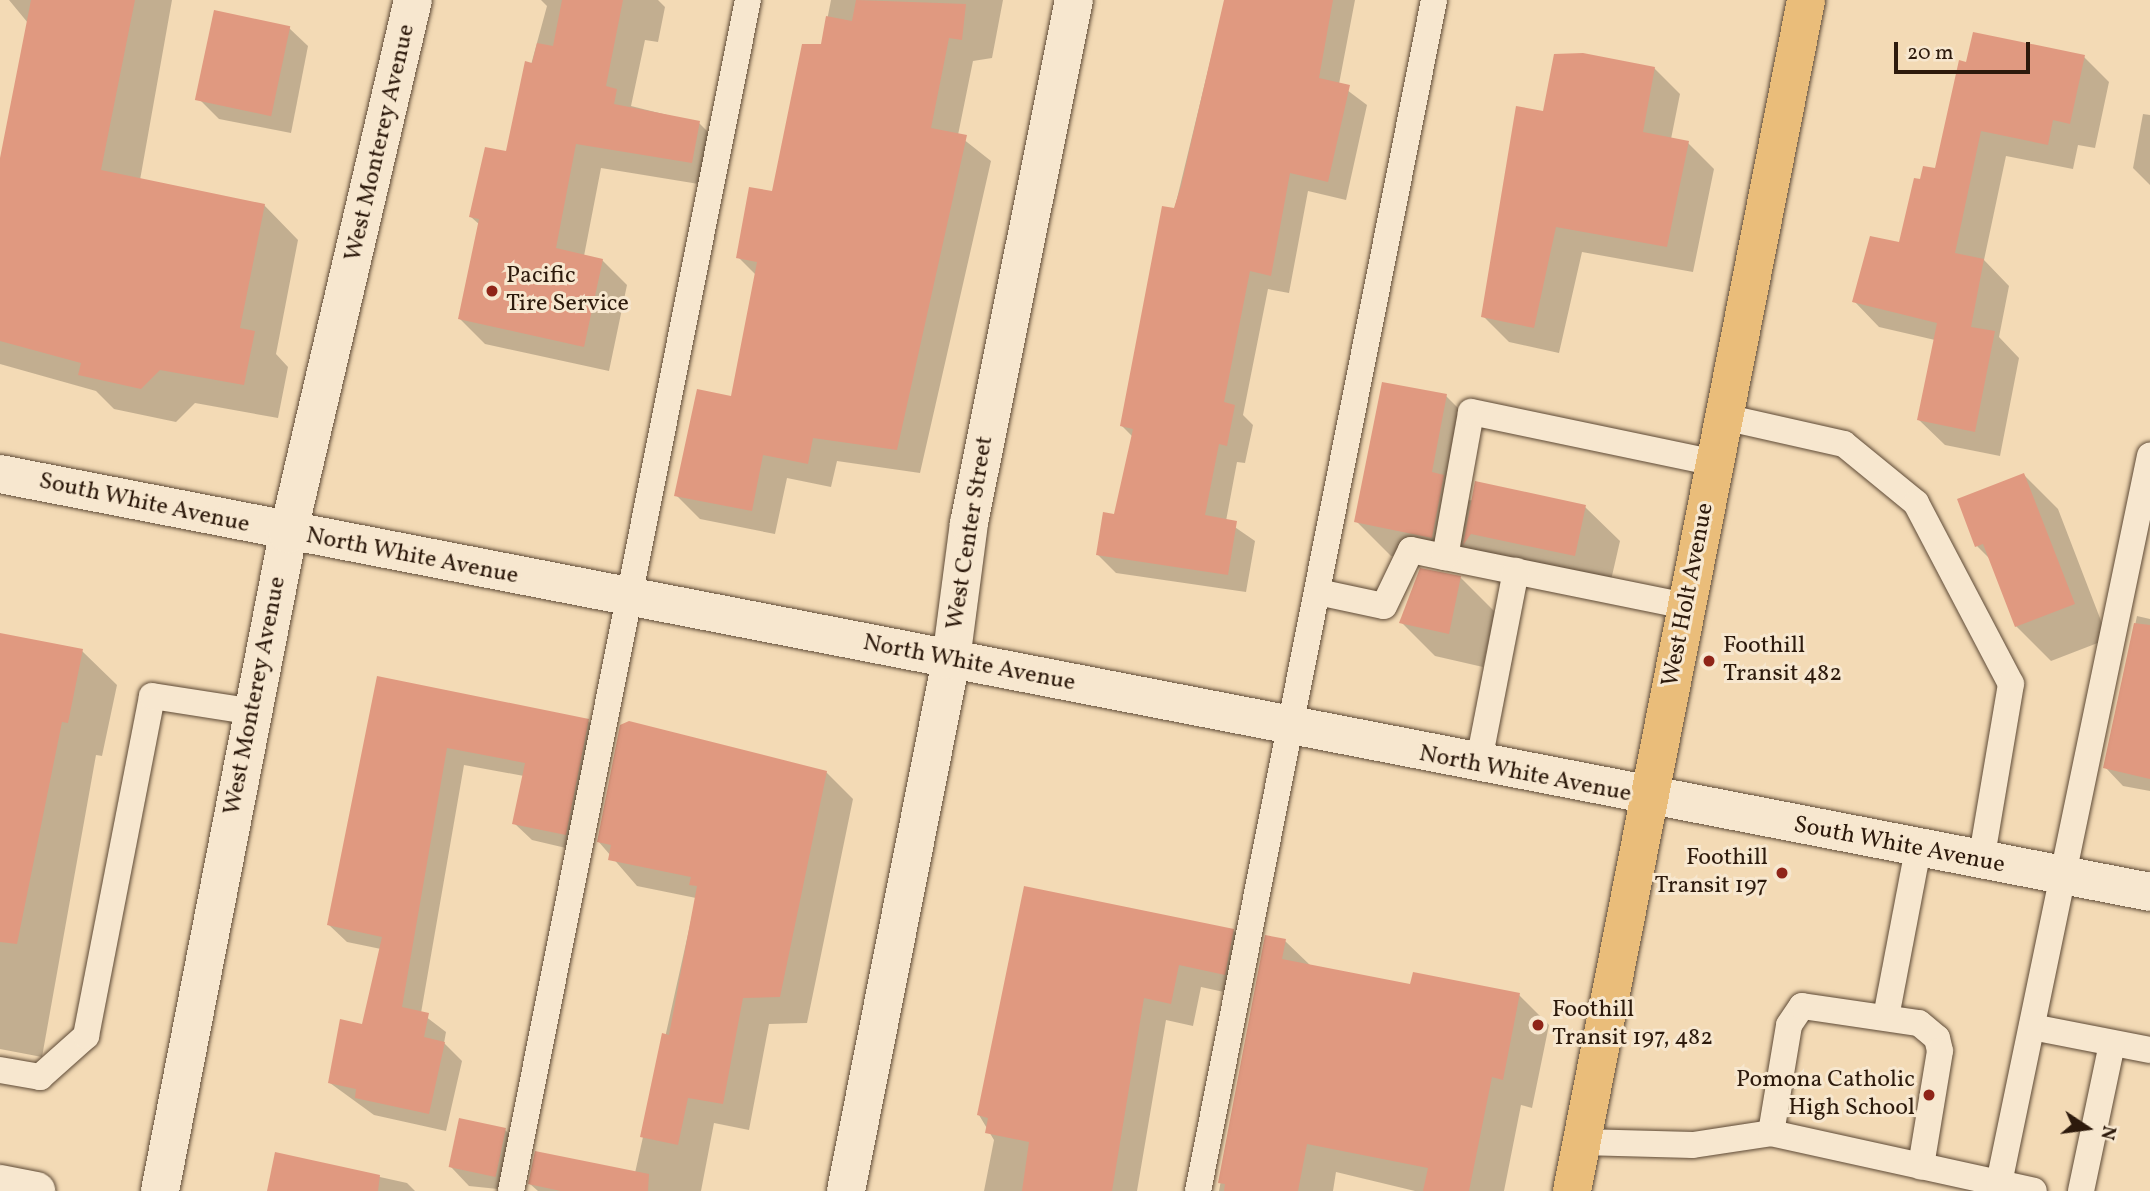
<!DOCTYPE html>
<html>
<head>
<meta charset="utf-8">
<style>
  body { margin:0 }
  #map { position:relative; width:2150px; height:1191px; overflow:hidden; background:#f3dab5; font-family:Vollkorn,serif }
  div>[style] { position:absolute }
  [style*='--x'] { left:calc(var(--x)*1px); top:calc(var(--y)*1px); width:calc(var(--w)*1px); rotate:calc(var(--a)*1deg) }
  .shadow>* { inset:0; background:#0003 }
  .building>* { inset:0; background:#e09980; transform-origin:0 0 }
  .roads { filter:drop-shadow(0 0 2px #5e4a36) drop-shadow(0 0 2px #5e4a36) }
  .service>* { height:26px; margin:-13px; padding:0 13px; transform-origin:13px; border-radius:13px; background:#f7e7cf }
  .minor>* { height:38px; margin:-19px; padding:0 19px; transform-origin:19px; border-radius:19px; background:#f7e7cf }
  .tertiary>* { height:38px; margin:-19px; padding:0 19px; transform-origin:19px; border-radius:19px; background:#f7e7cf }
  .primary>* { height:38px; margin:-19px; padding:0 19px; transform-origin:19px; border-radius:19px; background:#eabd7a }
  .dots>* { width:19px; height:19px; translate:-50% -50%; box-sizing:border-box; border:4px solid #f7e7cf; border-radius:50% }
  span { translate:-50% -50%; white-space:nowrap; text-align:center; line-height:1.15; -webkit-text-stroke:6px #f7e7cf; paint-order:stroke }
  .street-label { font-size:24px; color:#2d1a0c }
  .poi-label { font-size:24px; color:#2d1a0c }
  .left { translate:0 -50%; text-align:left }
  .right { translate:-100% -50%; text-align:right }
  .north { position:absolute; left:2052px; top:1093px; width:70px; height:70px; -webkit-text-stroke:5px #f7e7cf; paint-order:stroke; rotate:103deg; font-size:19px; font-weight:700; line-height:28px; text-align:center; color:#2d1a0c }
  .north::after { content:''; display:block; margin:auto; width:24px; height:32px; background:#2d1a0c; clip-path:polygon(50% 0,100% 100%,50% 72%,0 100%) }
  .scale { position:absolute; left:1894px; top:42px; width:136px; height:32px; box-sizing:border-box; border:4px solid #2d1a0c; border-top:0; padding-left:9px; font-size:21px; line-height:24px; white-space:nowrap; color:#2d1a0c; -webkit-text-stroke:5px #f7e7cf; paint-order:stroke }
</style>
</head>
<body>
<div id="map">
  <div class="shadow">
    <i style="clip-path:polygon(9px 0,172px 0,140px 180px,264px 205px,298px 240px,276px 354px,288px 367px,278px 418px,195px 403px,176px 422px,114px 409px,96px 391px,0 364px,0 167px,28px 23px)"></i>
    <i style="clip-path:polygon(541px 0,658px 0,665px 7px,658px 42px,645px 40px,631px 106px,699px 123px,724px 148px,717px 187px,601px 168px,584px 256px,602px 260px,627px 285px,609px 371px,485px 344px,460px 319px,480px 225px,471px 217px,507px 153px,547px 6px)"></i>
    <i style="clip-path:polygon(831px 0,1003px 0,992px 58px,973px 61px,958px 135px,991px 161px,920px 473px,837px 461px,831px 487px,787px 478px,775px 534px,700px 519px,676px 495px,732px 398px,756px 275px,738px 257px,774px 193px,822px 46px)"></i>
    <i style="clip-path:polygon(1225px 0,1355px 0,1339px 84px,1367px 105px,1346px 200px,1308px 191px,1289px 293px,1268px 289px,1243px 415px,1253px 425px,1245px 463px,1237px 462px,1226px 521px,1255px 541px,1246px 592px,1116px 573px,1098px 555px,1115px 516px,1133px 437px,1122px 426px)"></i>
    <i style="clip-path:polygon(289px 28px,308px 46px,291px 133px,219px 119px,201px 101px)"></i>
    <i style="clip-path:polygon(2084px 57px,2109px 82px,2095px 148px,2078px 145px,2073px 169px,2006px 156px,1984px 260px,2009px 286px,1999px 337px,2019px 358px,2000px 456px,1945px 445px,1919px 420px,1935px 340px,1879px 327px,1854px 301px,1901px 244px,1921px 181px,1936px 170px,1967px 64px)"></i>
    <i style="clip-path:polygon(1654px 68px,1680px 94px,1671px 139px,1688px 143px,1714px 169px,1693px 272px,1582px 252px,1559px 353px,1509px 342px,1483px 316px,1544px 113px)"></i>
    <i style="clip-path:polygon(2143px 114px,2150px 115px,2150px 185px,2133px 168px)"></i>
    <i style="clip-path:polygon(1446px 396px,1480px 430px,1467px 500px,1585px 507px,1620px 541px,1609px 589px,1391px 556px,1356px 521px)"></i>
    <i style="clip-path:polygon(2024px 475px,2058px 509px,2108px 639px,2051px 661px,2016px 626px,1991px 560px,1977px 546px)"></i>
    <i style="clip-path:polygon(1421px 570px,1461px 578px,1495px 612px,1483px 667px,1435px 656px,1401px 622px)"></i>
    <i style="clip-path:polygon(2137px 616px,2150px 619px,2150px 791px,2123px 786px,2105px 767px)"></i>
    <i style="clip-path:polygon(0 635px,82px 651px,117px 685px,102px 756px,96px 755px,42px 1057px,0 1049px)"></i>
    <i style="clip-path:polygon(378px 678px,588px 721px,605px 738px,583px 852px,532px 840px,514px 823px,524px 776px,464px 765px,421px 1013px,446px 1032px,444px 1043px,462px 1061px,446px 1131px,374px 1115px,330px 1083px,363px 1026px,381px 949px,347px 942px,329px 925px)"></i>
    <i style="clip-path:polygon(826px 772px,853px 799px,807px 1023px,769px 1024px,749px 1130px,714px 1123px,701px 1191px,538px 1191px,530px 1184px,635px 1173px,696px 898px,637px 886px,598px 841px)"></i>
    <i style="clip-path:polygon(1025px 888px,1233px 930px,1256px 953px,1247px 997px,1201px 987px,1193px 1026px,1166px 1020px,1137px 1191px,984px 1191px,994px 1140px,979px 1115px)"></i>
    <i style="clip-path:polygon(1266px 937px,1285px 941px,1311px 966px,1411px 986px,1519px 995px,1549px 1025px,1532px 1108px,1521px 1105px,1504px 1191px,1415px 1191px,1336px 1172px,1333px 1191px,1219px 1191px)"></i>
    <i style="clip-path:polygon(505px 1130px,524px 1148px,517px 1191px,469px 1186px,451px 1167px)"></i>
    <i style="clip-path:polygon(276px 1154px,407px 1183px,415px 1191px,269px 1191px)"></i>
  </div>
  <div class="building">
    <i style="clip-path:polygon(31px 0,135px 0,101px 170px,265px 204px,240px 328px,255px 331px,244px 385px,160px 370px,141px 389px,78px 375px,81px 363px,0 341px,0 158px)"></i>
    <i style="clip-path:polygon(562px 0,623px 0,606px 86px,617px 89px,614px 104px,700px 121px,692px 163px,576px 144px,556px 248px,603px 259px,584px 347px,458px 319px,479px 219px,469px 217px,485px 147px,506px 151px,525px 61px,532px 63px,537px 43px,553px 46px)"></i>
    <i style="clip-path:polygon(856px 0,966px 4px,962px 40px,949px 38px,931px 128px,967px 135px,897px 450px,813px 438px,808px 464px,763px 455px,752px 511px,674px 496px,697px 389px,731px 396px,757px 262px,736px 258px,749px 187px,772px 191px,802px 44px,821px 44px,826px 16px,852px 21px)"></i>
    <i style="clip-path:polygon(1224px 0,1333px 0,1319px 78px,1350px 85px,1328px 182px,1290px 173px,1271px 276px,1250px 271px,1224px 402px,1235px 405px,1227px 446px,1219px 444px,1205px 515px,1237px 521px,1228px 575px,1096px 555px,1103px 512px,1114px 514px,1133px 429px,1120px 426px,1162px 206px,1174px 208px,1181px 186px)"></i>
    <i style="left:214px;top:10px;width:78px;height:92px;rotate:12deg"></i>
    <i style="clip-path:polygon(1973px 32px,2085px 55px,2070px 124px,2053px 120px,2048px 145px,1981px 131px,1955px 253px,1984px 259px,1971px 327px,1995px 331px,1975px 432px,1917px 420px,1937px 323px,1852px 302px,1870px 236px,1899px 242px,1914px 178px,1920px 179px,1923px 166px,1935px 168px,1959px 60px,1966px 62px)"></i>
    <i style="clip-path:polygon(1583px 53px,1655px 67px,1643px 132px,1689px 141px,1667px 247px,1556px 227px,1534px 328px,1481px 317px,1516px 106px,1543px 111px,1554px 54px)"></i>
    <i style="clip-path:polygon(1382px 382px,1447px 394px,1432px 472px,1444px 475px,1432px 538px,1354px 522px)"></i>
    <i style="clip-path:polygon(2024px 473px,2075px 604px,2015px 627px,1983px 544px,1975px 547px,1957px 499px)"></i>
    <i style="clip-path:polygon(1475px 481px,1586px 505px,1575px 556px,1471px 534px,1463px 545px)"></i>
    <i style="clip-path:polygon(1420px 568px,1461px 576px,1449px 634px,1399px 623px)"></i>
    <i style="clip-path:polygon(2134px 623px,2150px 625px,2150px 779px,2103px 768px)"></i>
    <i style="clip-path:polygon(0 633px,83px 649px,68px 723px,62px 722px,17px 944px,0 942px)"></i>
    <i style="clip-path:polygon(377px 676px,589px 719px,566px 835px,512px 824px,525px 763px,447px 748px,402px 1007px,429px 1013px,424px 1037px,445px 1042px,429px 1114px,355px 1098px,356px 1089px,328px 1083px,340px 1019px,362px 1024px,382px 937px,327px 925px)"></i>
    <i style="clip-path:polygon(629px 721px,827px 771px,780px 997px,743px 998px,723px 1104px,688px 1098px,678px 1145px,640px 1137px,662px 1033px,669px 1035px,697px 886px,689px 885px,691px 877px,608px 860px,611px 845px,597px 842px,620px 725px)"></i>
    <i style="clip-path:polygon(1024px 886px,1234px 929px,1225px 975px,1179px 965px,1171px 1004px,1144px 998px,1112px 1191px,1022px 1191px,1029px 1142px,985px 1133px,988px 1118px,977px 1115px)"></i>
    <i style="clip-path:polygon(1265px 935px,1286px 939px,1282px 959px,1410px 984px,1413px 972px,1520px 993px,1503px 1080px,1492px 1077px,1469px 1191px,1423px 1191px,1428px 1168px,1307px 1144px,1298px 1191px,1224px 1191px,1225px 1184px,1218px 1183px)"></i>
    <i style="left:459px;top:1118px;width:48px;height:50px;rotate:12deg"></i>
    <i style="clip-path:polygon(535px 1151px,649px 1174px,648px 1191px,561px 1191px,528px 1184px)"></i>
    <i style="clip-path:polygon(275px 1152px,380px 1175px,378px 1191px,267px 1191px)"></i>
  </div>
  <div class="roads">
    <div class="service">
      <i style="--x:1724;--y:417;--w:123;--a:12.7"></i>
      <i style="--x:1844;--y:444;--w:93;--a:39.3"></i>
      <i style="--x:1916;--y:503;--w:204;--a:62.3"></i>
      <i style="--x:2011;--y:684;--w:180;--a:99.6"></i>
      <i style="--x:1318;--y:592;--w:67;--a:12"></i>
      <i style="--x:1384;--y:606;--w:62;--a:-64.3"></i>
      <i style="--x:1411;--y:550;--w:35;--a:12"></i>
      <i style="--x:1686;--y:606;--w:246;--a:-168.5"></i>
      <i style="--x:1445;--y:557;--w:147;--a:-79.8"></i>
      <i style="--x:1471;--y:412;--w:249;--a:11.8"></i>
      <i style="--x:1478;--y:766;--w:199;--a:-79"></i>
      <i style="--x:1886;--y:1017;--w:171;--a:-79.2"></i>
      <i style="--x:2032;--y:1027;--w:120;--a:11"></i>
      <i style="--x:0;--y:1070;--w:41;--a:9.9"></i>
      <i style="--x:40;--y:1077;--w:62;--a:-41.7"></i>
      <i style="--x:86;--y:1036;--w:346;--a:-79"></i>
      <i style="--x:152;--y:696;--w:103;--a:8.9"></i>
      <i style="--x:1771;--y:1133;--w:109;--a:-80.5"></i>
      <i style="--x:1789;--y:1025;--w:23;--a:-56"></i>
      <i style="--x:1802;--y:1006;--w:118;--a:8.3"></i>
      <i style="--x:1919;--y:1023;--w:23;--a:40"></i>
      <i style="--x:1937;--y:1038;--w:13;--a:77"></i>
      <i style="--x:1940;--y:1051;--w:117;--a:99.4"></i>
      <i style="--x:1581;--y:1142;--w:112;--a:1.5"></i>
      <i style="--x:1693;--y:1145;--w:79;--a:-8.7"></i>
      <i style="--x:1771;--y:1133;--w:269;--a:12.4"></i>
      <i style="--x:1999;--y:1183;--w:743;--a:-78.27"></i>
      <i style="--x:511;--y:1191;--w:1214;--a:-78.75"></i>
      <i style="--x:1198;--y:1191;--w:1214;--a:-78.79"></i>
      <i style="--x:2081;--y:1191;--w:150;--a:-78.1"></i>
    </div>
    <div class="minor">
      <i style="--x:0;--y:1184;--w:37;--a:11"></i>
      <i style="--x:846;--y:1191;--w:541;--a:-78.81"></i>
      <i style="--x:951;--y:660;--w:138;--a:-82.5"></i>
      <i style="--x:969;--y:523;--w:533;--a:-78.65"></i>
    </div>
    <div class="tertiary">
      <i style="--x:0;--y:474;--w:2190;--a:11"></i>
      <i style="--x:160;--y:1191;--w:669;--a:-78.98"></i>
      <i style="--x:288;--y:534;--w:548;--a:-76.83"></i>
    </div>
    <div class="primary">
      <i style="--x:1572;--y:1191;--w:1214;--a:-78.88"></i>
    </div>
  </div>
  <div class="dots">
    <i style="left:492px;top:291px;background:#8f2418"></i>
    <i style="left:1709px;top:661px;background:#8f2418"></i>
    <i style="left:1782px;top:873px;background:#8f2418"></i>
    <i style="left:1538px;top:1025px;background:#8f2418"></i>
    <i style="left:1929px;top:1095px;background:#8f2418"></i>
  </div>
  <div class="street-label">
    <span style="left:381px;top:143px;rotate:-77deg">West Monterey Avenue</span>
    <span style="left:144px;top:504px;rotate:12deg">South White Avenue</span>
    <span style="left:971px;top:533px;rotate:-81deg">West Center Street</span>
    <span style="left:412px;top:557px;rotate:11deg">North White Avenue</span>
    <span style="left:1689px;top:595px;rotate:-79deg">West Holt Avenue</span>
    <span style="left:969px;top:664px;rotate:11deg">North White Avenue</span>
    <span style="left:256px;top:696px;rotate:-79deg">West Monterey Avenue</span>
    <span style="left:1525px;top:775px;rotate:11deg">North White Avenue</span>
    <span style="left:1899px;top:846px;rotate:11deg">South White Avenue</span>
  </div>
  <div class="poi-label">
    <span class="left" style="left:506px;top:291px">Pacific<br>Tire Service</span>
    <span class="left" style="left:1723px;top:661px">Foothill<br>Transit 482</span>
    <span class="right" style="left:1768px;top:873px">Foothill<br>Transit 197</span>
    <span class="left" style="left:1552px;top:1025px">Foothill<br>Transit 197, 482</span>
    <span class="right" style="left:1915px;top:1095px">Pomona Catholic<br>High School</span>
  </div>
  <div class="north">N</div>
  <div class="scale">20 m</div>
</div>
</body>
</html>
